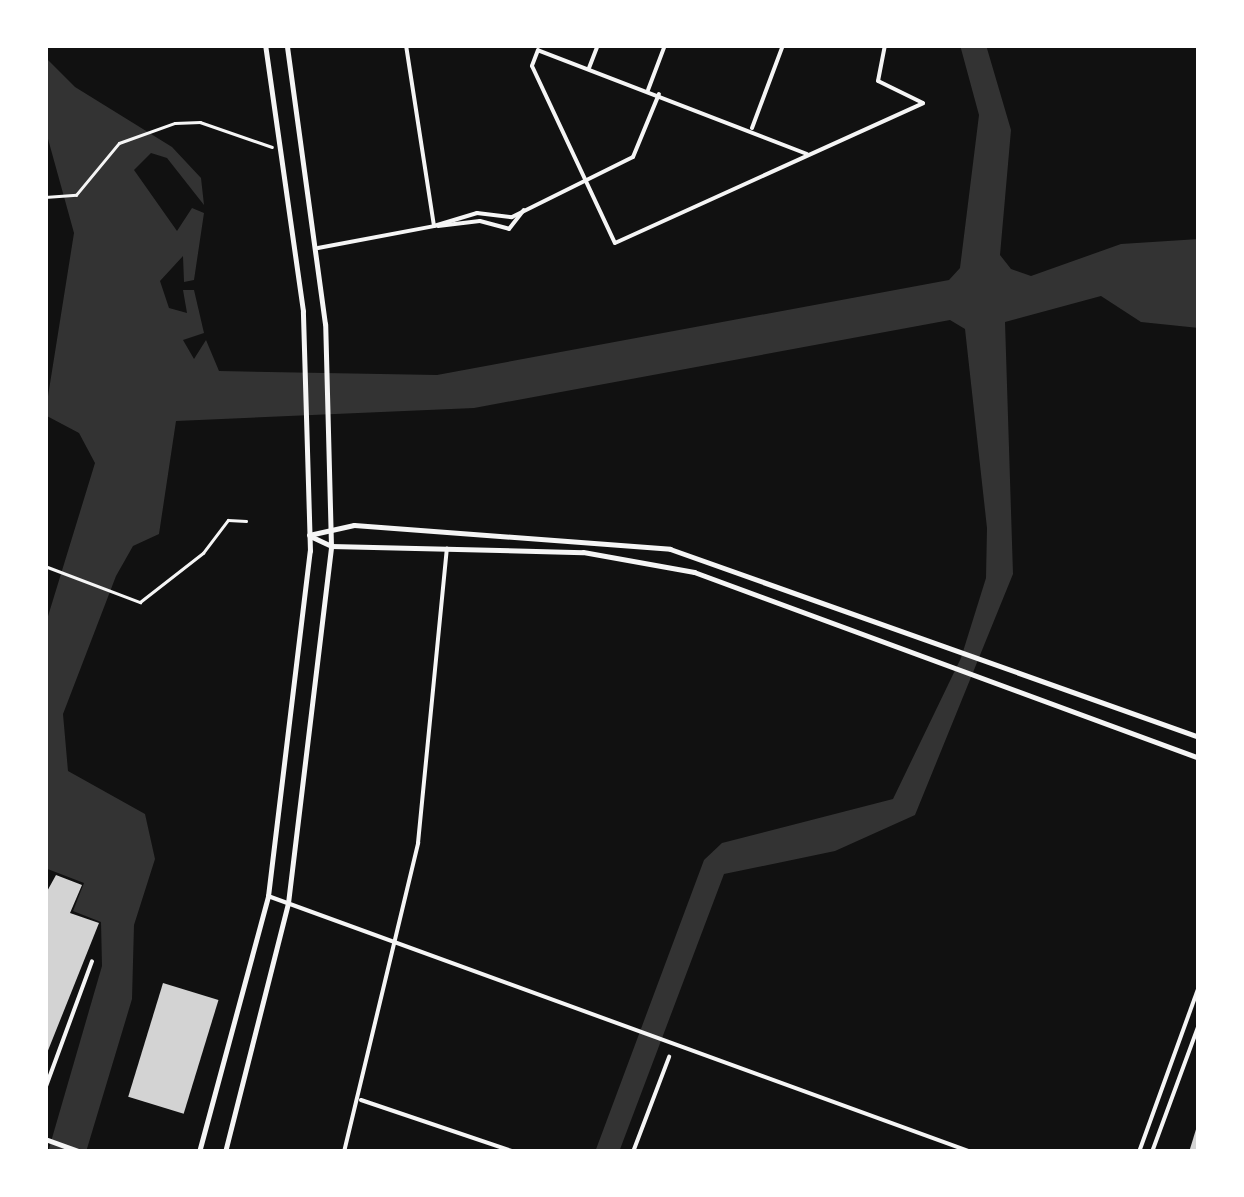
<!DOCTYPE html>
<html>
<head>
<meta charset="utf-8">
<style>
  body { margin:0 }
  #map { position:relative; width:1244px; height:1197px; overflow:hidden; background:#111; font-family:Barlow,sans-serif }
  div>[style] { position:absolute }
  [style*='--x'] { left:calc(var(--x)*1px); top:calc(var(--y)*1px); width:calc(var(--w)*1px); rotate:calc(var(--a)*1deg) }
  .water>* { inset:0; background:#333 }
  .building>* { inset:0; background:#d3d3d3; transform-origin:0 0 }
  .pedestrian>* { height:2.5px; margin:-1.25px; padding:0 1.25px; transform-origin:1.25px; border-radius:1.25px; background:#f5f5f5 }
  .minor>* { height:4px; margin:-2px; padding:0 2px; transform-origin:2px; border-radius:2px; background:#f5f5f5 }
  .tertiary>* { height:4px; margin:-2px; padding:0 2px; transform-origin:2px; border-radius:2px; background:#f5f5f5 }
  .secondary>* { height:5px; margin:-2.5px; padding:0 2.5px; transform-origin:2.5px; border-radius:2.5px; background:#f5f5f5 }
  .primary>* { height:5px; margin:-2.5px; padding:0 2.5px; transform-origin:2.5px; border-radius:2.5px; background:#f5f5f5 }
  span { translate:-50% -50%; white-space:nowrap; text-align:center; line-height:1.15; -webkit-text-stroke:8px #fff; paint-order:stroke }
  .frame { position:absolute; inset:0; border:48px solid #fff; pointer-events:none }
</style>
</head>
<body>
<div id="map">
  <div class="water">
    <i style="clip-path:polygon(960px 45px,986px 45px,1011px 130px,1000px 255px,1011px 269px,1031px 276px,1121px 244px,1199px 239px,1199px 328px,1141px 322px,1101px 296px,1005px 322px,1013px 574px,915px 815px,835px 851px,724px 874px,619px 1152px,595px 1152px,704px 860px,722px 843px,893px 799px,961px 658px,986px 578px,987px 528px,965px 329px,950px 320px,474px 408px,176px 421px,159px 534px,133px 546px,116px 576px,63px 714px,68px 771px,145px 814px,155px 859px,134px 925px,132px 999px,86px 1152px,48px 1152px,102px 966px,101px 922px,73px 911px,84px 883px,45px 868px,45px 626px,95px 463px,79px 433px,45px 415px,74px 233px,45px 128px,45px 57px,75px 87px,172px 147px,201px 178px,204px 205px,167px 158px,151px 153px,134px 170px,177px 231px,192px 208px,204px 213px,194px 280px,184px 282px,183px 256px,160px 281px,169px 308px,187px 313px,183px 290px,194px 290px,204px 333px,183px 340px,194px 359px,206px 340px,219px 371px,437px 375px,949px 280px,960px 268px,979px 115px)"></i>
  </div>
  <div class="building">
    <i style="clip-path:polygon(56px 875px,82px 885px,70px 913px,99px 923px,45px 1058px,45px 895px)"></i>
    <i style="left:163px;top:983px;width:58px;height:119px;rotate:17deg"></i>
    <i style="clip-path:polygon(1198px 1123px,1199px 1152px,1189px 1152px)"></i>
  </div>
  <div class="pedestrian">
    <i style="--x:45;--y:197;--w:31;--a:-4"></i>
    <i style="--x:76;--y:195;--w:67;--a:-50.4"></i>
    <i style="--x:119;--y:143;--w:59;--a:-19.7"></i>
    <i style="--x:175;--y:123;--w:25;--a:-2"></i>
    <i style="--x:200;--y:122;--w:76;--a:19.1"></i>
    <i style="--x:45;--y:566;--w:102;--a:20.8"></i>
    <i style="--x:140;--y:602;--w:80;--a:-37.9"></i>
    <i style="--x:203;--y:553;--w:41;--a:-52.9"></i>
    <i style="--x:228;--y:520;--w:18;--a:3"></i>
  </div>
  <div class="minor">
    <i style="--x:589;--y:68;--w:25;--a:-69"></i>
    <i style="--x:648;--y:90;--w:48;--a:-69.3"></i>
    <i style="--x:752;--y:128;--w:89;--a:-69.5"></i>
    <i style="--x:807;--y:154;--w:288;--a:-158.9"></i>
    <i style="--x:538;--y:50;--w:17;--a:111"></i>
    <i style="--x:532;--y:66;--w:195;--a:64.9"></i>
    <i style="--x:615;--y:243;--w:338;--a:-24.4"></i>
    <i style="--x:923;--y:103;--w:50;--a:-153.9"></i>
    <i style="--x:878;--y:81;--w:37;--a:-79"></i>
    <i style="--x:434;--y:226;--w:45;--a:-16.8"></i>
    <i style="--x:477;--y:213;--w:35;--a:7"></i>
    <i style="--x:512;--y:217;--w:135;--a:-26.4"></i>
    <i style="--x:633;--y:157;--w:68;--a:-67.6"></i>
    <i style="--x:438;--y:226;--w:42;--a:-6.8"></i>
    <i style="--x:480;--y:221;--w:30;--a:15"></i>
    <i style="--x:509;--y:229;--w:24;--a:-52"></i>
    <i style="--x:318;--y:248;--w:118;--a:-10.7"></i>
    <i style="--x:434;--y:226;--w:183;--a:-98.8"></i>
    <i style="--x:268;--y:896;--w:748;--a:20.01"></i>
    <i style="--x:45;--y:1089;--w:136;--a:-69.8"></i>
    <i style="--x:361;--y:1100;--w:163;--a:18.7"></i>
    <i style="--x:344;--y:1152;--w:318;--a:-76.5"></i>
    <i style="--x:418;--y:843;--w:296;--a:-84.4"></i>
    <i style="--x:633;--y:1152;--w:102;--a:-69.2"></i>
  </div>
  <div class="tertiary">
    <i style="--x:1139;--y:1152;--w:177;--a:-70.1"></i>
    <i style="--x:1152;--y:1152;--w:136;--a:-69.8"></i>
  </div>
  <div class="secondary">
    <i style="--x:309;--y:535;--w:46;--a:-12.5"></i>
    <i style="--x:354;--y:525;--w:317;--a:4.3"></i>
    <i style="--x:670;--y:549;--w:561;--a:19.56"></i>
    <i style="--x:310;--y:536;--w:23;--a:25"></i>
    <i style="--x:331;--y:546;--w:252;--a:1.4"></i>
    <i style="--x:583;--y:552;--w:113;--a:10.2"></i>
    <i style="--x:694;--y:572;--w:538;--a:20.22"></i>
  </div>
  <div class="primary">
    <i style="--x:45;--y:1139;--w:37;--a:20"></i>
    <i style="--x:199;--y:1152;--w:265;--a:-74.9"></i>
    <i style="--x:268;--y:896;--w:348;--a:-83.1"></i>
    <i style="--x:310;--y:551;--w:240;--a:-91.7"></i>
    <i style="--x:303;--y:311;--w:269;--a:-98.1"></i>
    <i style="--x:225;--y:1152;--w:257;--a:-75.8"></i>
    <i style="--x:288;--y:903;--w:360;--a:-83.1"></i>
    <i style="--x:331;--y:546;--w:222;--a:-91.5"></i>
    <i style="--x:325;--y:324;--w:282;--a:-97.8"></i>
  </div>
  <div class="frame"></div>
</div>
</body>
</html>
